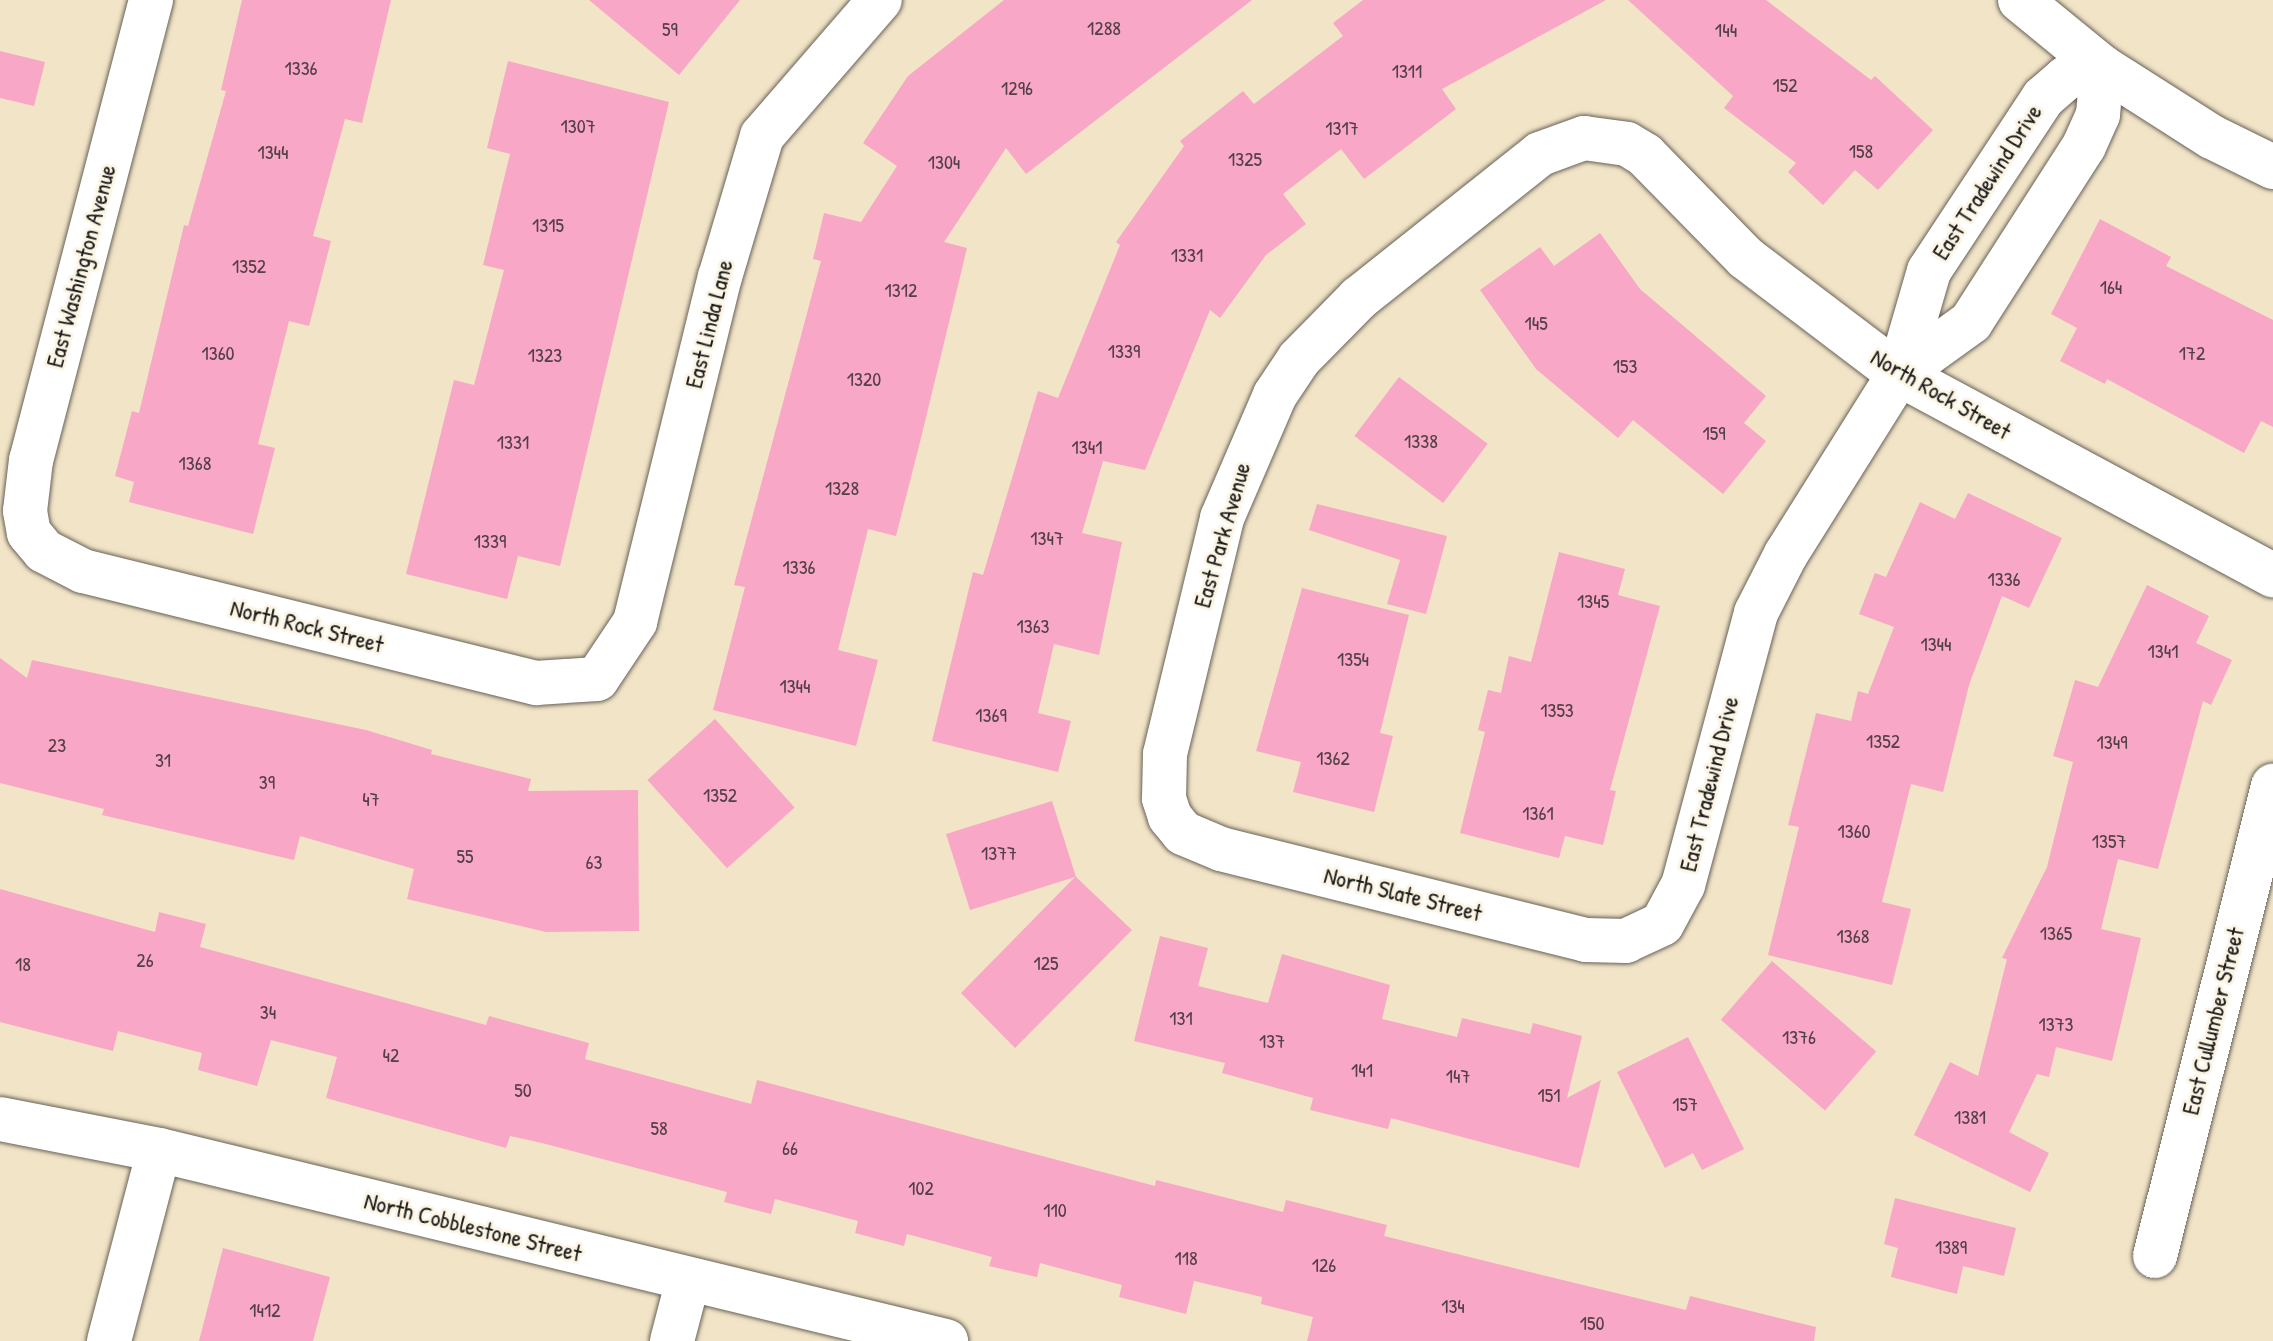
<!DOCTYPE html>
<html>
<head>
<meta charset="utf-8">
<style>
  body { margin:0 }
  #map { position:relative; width:2273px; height:1341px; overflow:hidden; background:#f2e4c7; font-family:"Patrick Hand",sans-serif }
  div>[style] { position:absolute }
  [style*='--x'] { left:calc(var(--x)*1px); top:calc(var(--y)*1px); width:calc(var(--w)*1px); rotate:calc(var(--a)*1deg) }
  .building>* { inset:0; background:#f8a7c6; transform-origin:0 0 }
  .roads { filter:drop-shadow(0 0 2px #676258) drop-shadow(0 0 2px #676258) }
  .street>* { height:44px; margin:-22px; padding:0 22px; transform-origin:22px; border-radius:22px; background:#fff }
  .secondary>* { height:44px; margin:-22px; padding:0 22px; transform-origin:22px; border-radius:22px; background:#fff }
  span { translate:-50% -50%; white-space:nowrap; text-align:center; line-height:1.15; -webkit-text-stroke:6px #fcf5e5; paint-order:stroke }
  .number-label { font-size:20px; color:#533f46 }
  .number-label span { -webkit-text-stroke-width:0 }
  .street-label { font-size:24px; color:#1c1c1c }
</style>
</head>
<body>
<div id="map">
  <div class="building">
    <i style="clip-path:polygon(242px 0,391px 0,362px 123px,345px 119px,313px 236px,331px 241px,309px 326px,289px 321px,258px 444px,275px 448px,253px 534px,129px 502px,134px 482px,115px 476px,132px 411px,139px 413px,184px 225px,188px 226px,226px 91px,221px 90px)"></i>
    <i style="clip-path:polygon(589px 0,740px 0,679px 75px)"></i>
    <i style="clip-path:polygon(1004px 0,1252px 0,1026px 174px,1006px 148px,944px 242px,967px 248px,921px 438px,896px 536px,868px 529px,838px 650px,878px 660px,856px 746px,713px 710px,745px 587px,734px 585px,821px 261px,813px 259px,824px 213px,861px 222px,897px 166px,863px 143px,908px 76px)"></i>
    <i style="clip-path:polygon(1363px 0,1606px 0,1442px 89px,1456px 109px,1364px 179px,1341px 149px,1283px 194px,1306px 224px,1266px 255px,1220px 318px,1210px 310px,1145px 470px,1103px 461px,1082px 533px,1122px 542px,1099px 655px,1054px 644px,1038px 713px,1071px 721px,1058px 772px,932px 741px,973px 572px,983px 575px,1038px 391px,1058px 398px,1120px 245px,1116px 242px,1184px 146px,1180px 141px,1243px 91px,1254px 104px,1343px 36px,1333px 23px)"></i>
    <i style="clip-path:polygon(1628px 0,1766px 0,1871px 80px,1875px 76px,1933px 130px,1878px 190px,1855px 170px,1823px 205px,1788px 172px,1796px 163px,1724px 108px,1733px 96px)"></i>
    <i style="clip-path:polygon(0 51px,45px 62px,34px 106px,0 98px)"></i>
    <i style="clip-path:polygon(508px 61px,669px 102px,560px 566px,518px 556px,507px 599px,406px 574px,454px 380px,474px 385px,504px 270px,483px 265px,510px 154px,487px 148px)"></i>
    <i style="clip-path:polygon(2100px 219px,2171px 257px,2166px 266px,2273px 320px,2273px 427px,2261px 421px,2244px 453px,2107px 379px,2105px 384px,2060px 361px,2077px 328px,2051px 314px)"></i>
    <i style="clip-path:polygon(1600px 233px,1640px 289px,1766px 396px,1744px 423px,1766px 441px,1723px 494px,1633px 420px,1618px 438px,1536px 369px,1480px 290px,1540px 247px,1554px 266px)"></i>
    <i style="left:1399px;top:377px;width:111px;height:74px;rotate:37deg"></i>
    <i style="clip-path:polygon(1968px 493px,2062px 538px,2029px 608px,2002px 596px,1969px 685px,1943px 792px,1911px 784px,1882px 902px,1911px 909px,1892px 985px,1768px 955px,1799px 827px,1788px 825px,1816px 713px,1851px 721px,1858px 691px,1868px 694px,1894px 627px,1859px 614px,1875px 573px,1886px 577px,1920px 502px,1955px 519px)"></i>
    <i style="clip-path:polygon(1317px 504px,1447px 536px,1426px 614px,1387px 604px,1400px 560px,1309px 530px)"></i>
    <i style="clip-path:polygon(1559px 552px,1625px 569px,1618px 595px,1660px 606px,1610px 790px,1616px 791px,1603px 845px,1565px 836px,1559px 858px,1460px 833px,1485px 732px,1478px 730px,1488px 690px,1501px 693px,1509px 656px,1531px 662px)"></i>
    <i style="clip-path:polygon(2147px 585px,2209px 616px,2196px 643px,2232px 660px,2211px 705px,2203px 701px,2158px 869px,2118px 859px,2101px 929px,2141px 938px,2112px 1061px,2056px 1047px,2049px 1077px,2037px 1074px,2009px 1132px,2049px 1153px,2030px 1192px,1914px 1135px,1950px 1062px,1978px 1076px,2007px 959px,2002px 958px,2047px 867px,2073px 762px,2053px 756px,2075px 680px,2098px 687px)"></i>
    <i style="clip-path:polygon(1302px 588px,1409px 615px,1380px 733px,1393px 736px,1374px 812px,1293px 792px,1301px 762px,1256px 751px)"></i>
    <i style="clip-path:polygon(0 658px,27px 678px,32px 660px,366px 730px,432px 750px,431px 754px,531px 779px,528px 791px,638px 790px,639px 931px,546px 932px,407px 899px,414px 869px,300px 836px,294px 860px,102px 815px,104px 809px,0 783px)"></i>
    <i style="left:715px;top:719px;width:119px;height:91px;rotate:48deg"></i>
    <i style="clip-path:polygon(1052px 801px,1076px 877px,1132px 930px,1015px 1048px,961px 993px,1075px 877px,970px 910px,946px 834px)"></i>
    <i style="clip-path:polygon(0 889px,155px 932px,159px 912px,206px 924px,200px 947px,486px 1025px,489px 1016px,589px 1043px,585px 1059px,751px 1104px,757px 1080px,1155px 1186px,1156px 1180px,1283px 1212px,1286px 1200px,1387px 1225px,1384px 1236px,1542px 1275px,1686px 1310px,1690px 1296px,1816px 1327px,1814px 1341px,1307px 1341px,1313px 1317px,1261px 1304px,1262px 1297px,1194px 1281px,1186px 1314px,1119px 1297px,1122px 1285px,1040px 1263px,1037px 1277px,989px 1266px,992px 1257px,907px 1234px,904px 1246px,855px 1233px,858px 1221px,775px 1199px,771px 1214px,724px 1202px,727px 1192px,542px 1143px,510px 1136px,506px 1148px,326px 1098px,337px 1057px,271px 1040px,257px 1086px,198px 1070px,202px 1053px,118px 1031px,113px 1051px,0 1022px)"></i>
    <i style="clip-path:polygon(1160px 936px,1208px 948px,1198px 986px,1268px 1003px,1282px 954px,1390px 985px,1382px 1019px,1457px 1037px,1462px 1018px,1530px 1034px,1533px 1023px,1582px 1036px,1567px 1098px,1601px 1080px,1579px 1168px,1391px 1118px,1388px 1129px,1310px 1110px,1313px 1098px,1222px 1073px,1225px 1063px,1134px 1041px)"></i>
    <i style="left:1772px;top:961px;width:138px;height:78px;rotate:41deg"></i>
    <i style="clip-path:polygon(1688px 1037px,1744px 1149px,1702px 1170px,1693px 1153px,1665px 1168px,1617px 1072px)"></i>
    <i style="clip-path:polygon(1895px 1198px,2016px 1228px,2004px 1276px,1963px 1266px,1957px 1294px,1891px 1277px,1898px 1248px,1884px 1244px)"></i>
    <i style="clip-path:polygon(223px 1248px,330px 1277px,313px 1341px,199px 1341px)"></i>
  </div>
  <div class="roads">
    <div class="street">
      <i style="--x:151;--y:0;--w:475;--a:104.6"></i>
      <i style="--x:31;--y:460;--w:51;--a:96.7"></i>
      <i style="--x:25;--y:511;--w:22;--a:80"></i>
      <i style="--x:29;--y:533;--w:23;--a:50"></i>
      <i style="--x:44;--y:551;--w:44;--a:27.1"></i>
      <i style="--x:83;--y:571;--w:467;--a:13.9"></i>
      <i style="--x:536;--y:683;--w:61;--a:-3.8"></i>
      <i style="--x:597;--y:679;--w:69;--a:-56.3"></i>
      <i style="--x:635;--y:622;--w:355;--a:-76.2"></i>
      <i style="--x:720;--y:277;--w:147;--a:-73.4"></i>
      <i style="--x:762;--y:136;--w:180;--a:-49.1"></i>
      <i style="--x:1899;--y:374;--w:89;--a:-35.8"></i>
      <i style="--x:1971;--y:322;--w:209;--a:-57.3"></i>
      <i style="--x:2084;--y:146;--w:34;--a:-66"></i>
      <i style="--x:2098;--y:115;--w:48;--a:-85.2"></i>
      <i style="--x:2102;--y:67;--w:38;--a:163"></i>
      <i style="--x:2066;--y:78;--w:30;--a:139"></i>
      <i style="--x:2043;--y:98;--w:207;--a:123.4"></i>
      <i style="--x:1929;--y:271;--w:107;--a:106.2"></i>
      <i style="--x:1899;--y:374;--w:213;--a:122.1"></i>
      <i style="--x:1786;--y:554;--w:66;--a:117"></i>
      <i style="--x:1756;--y:613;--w:282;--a:105"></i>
      <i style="--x:1683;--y:885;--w:44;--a:118.3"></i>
      <i style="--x:1662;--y:924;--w:40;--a:155"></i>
      <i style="--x:1626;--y:941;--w:40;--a:-178.6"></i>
      <i style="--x:1586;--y:940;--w:376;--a:-166"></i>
      <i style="--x:1221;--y:849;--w:41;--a:-157.2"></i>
      <i style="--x:1183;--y:833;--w:21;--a:-129"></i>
      <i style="--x:1170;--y:817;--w:20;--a:-108"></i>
      <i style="--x:1164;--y:798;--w:44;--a:-88.7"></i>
      <i style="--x:1165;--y:754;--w:243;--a:-76.4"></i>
      <i style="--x:1222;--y:518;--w:134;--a:-66.7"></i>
      <i style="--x:1275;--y:395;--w:43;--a:-56.3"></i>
      <i style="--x:1299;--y:359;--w:86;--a:-45.5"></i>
      <i style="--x:1359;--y:298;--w:231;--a:-38.5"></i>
      <i style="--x:1540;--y:154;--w:47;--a:-20"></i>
      <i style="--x:1584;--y:138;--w:43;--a:7.9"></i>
      <i style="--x:1627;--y:144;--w:21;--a:31"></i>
      <i style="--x:1645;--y:155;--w:144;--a:45.6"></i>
      <i style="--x:1746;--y:258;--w:192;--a:37.2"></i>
      <i style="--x:1899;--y:374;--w:425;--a:28.3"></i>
      <i style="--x:0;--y:1119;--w:162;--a:11"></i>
      <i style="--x:159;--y:1150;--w:810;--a:13.64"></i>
      <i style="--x:2155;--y:1256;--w:485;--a:-75.9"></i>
      <i style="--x:109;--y:1341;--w:197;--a:-75.3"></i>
      <i style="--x:672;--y:1341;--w:63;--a:-75.3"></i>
    </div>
    <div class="secondary">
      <i style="--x:2020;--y:0;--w:106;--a:39.3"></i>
      <i style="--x:2102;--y:67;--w:130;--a:32.5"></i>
      <i style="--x:2212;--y:137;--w:68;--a:26.2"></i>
    </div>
  </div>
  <div class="number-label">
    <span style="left:1104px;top:27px">1288</span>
    <span style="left:670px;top:28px">59</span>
    <span style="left:1726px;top:29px">144</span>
    <span style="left:301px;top:67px">1336</span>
    <span style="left:1407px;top:70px">1311</span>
    <span style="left:1785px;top:84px">152</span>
    <span style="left:1017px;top:87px">1296</span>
    <span style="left:578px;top:125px">1307</span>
    <span style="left:1342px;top:127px">1317</span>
    <span style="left:1861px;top:150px">158</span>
    <span style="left:273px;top:151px">1344</span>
    <span style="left:1245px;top:158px">1325</span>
    <span style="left:944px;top:161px">1304</span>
    <span style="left:548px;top:224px">1315</span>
    <span style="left:1187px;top:254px">1331</span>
    <span style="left:249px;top:265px">1352</span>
    <span style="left:2111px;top:286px">164</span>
    <span style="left:901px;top:289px">1312</span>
    <span style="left:1536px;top:322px">145</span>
    <span style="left:1124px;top:350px">1339</span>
    <span style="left:218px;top:352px">1360</span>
    <span style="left:2192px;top:352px">172</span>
    <span style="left:545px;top:354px">1323</span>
    <span style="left:1625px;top:365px">153</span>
    <span style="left:864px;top:378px">1320</span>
    <span style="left:1714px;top:432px">159</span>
    <span style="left:1421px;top:440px">1338</span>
    <span style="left:513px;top:441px">1331</span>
    <span style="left:1087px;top:446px">1341</span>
    <span style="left:195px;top:462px">1368</span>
    <span style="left:842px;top:487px">1328</span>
    <span style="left:1047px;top:537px">1347</span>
    <span style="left:490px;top:540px">1339</span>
    <span style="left:799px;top:566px">1336</span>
    <span style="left:2004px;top:578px">1336</span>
    <span style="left:1593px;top:600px">1345</span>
    <span style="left:1033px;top:625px">1363</span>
    <span style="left:1936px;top:643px">1344</span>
    <span style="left:2163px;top:650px">1341</span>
    <span style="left:1353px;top:658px">1354</span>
    <span style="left:795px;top:685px">1344</span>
    <span style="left:1557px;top:709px">1353</span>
    <span style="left:991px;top:714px">1369</span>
    <span style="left:1883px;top:740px">1352</span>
    <span style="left:2112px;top:741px">1349</span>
    <span style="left:57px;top:744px">23</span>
    <span style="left:1333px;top:757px">1362</span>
    <span style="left:163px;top:759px">31</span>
    <span style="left:267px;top:781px">39</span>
    <span style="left:720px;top:794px">1352</span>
    <span style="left:371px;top:798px">47</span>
    <span style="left:1538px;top:812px">1361</span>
    <span style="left:1854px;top:830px">1360</span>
    <span style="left:2109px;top:840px">1357</span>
    <span style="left:999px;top:852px">1377</span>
    <span style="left:465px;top:855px">55</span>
    <span style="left:594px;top:861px">63</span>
    <span style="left:2056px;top:932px">1365</span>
    <span style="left:1853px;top:935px">1368</span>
    <span style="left:145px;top:959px">26</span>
    <span style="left:1046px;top:962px">125</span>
    <span style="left:23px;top:963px">18</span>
    <span style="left:268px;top:1011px">34</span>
    <span style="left:1181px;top:1017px">131</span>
    <span style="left:2056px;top:1023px">1373</span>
    <span style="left:1799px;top:1036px">1376</span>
    <span style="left:1272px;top:1040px">137</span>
    <span style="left:391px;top:1054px">42</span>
    <span style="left:1362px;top:1069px">141</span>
    <span style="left:1458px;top:1075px">147</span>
    <span style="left:523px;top:1089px">50</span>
    <span style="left:1549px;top:1094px">151</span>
    <span style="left:1685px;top:1103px">157</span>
    <span style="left:1970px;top:1116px">1381</span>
    <span style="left:659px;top:1127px">58</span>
    <span style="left:790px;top:1147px">66</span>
    <span style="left:921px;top:1187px">102</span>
    <span style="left:1055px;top:1209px">110</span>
    <span style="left:1951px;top:1246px">1389</span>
    <span style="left:1186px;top:1257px">118</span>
    <span style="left:1324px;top:1264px">126</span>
    <span style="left:1453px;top:1305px">134</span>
    <span style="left:265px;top:1309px">1412</span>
    <span style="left:1592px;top:1322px">150</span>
  </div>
  <div class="street-label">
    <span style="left:1987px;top:182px;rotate:-57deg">East Tradewind Drive</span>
    <span style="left:81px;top:266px;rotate:-75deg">East Washington Avenue</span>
    <span style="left:709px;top:324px;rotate:-76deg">East Linda Lane</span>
    <span style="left:1941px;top:394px;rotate:30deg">North Rock Street</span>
    <span style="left:1222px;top:535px;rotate:-74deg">East Park Avenue</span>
    <span style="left:307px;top:626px;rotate:14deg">North Rock Street</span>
    <span style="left:1709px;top:784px;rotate:-76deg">East Tradewind Drive</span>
    <span style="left:1403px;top:894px;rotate:14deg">North Slate Street</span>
    <span style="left:2213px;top:1021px;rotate:-76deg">East Cullumber Street</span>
    <span style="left:473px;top:1227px;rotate:14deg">North Cobblestone Street</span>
  </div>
</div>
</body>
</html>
